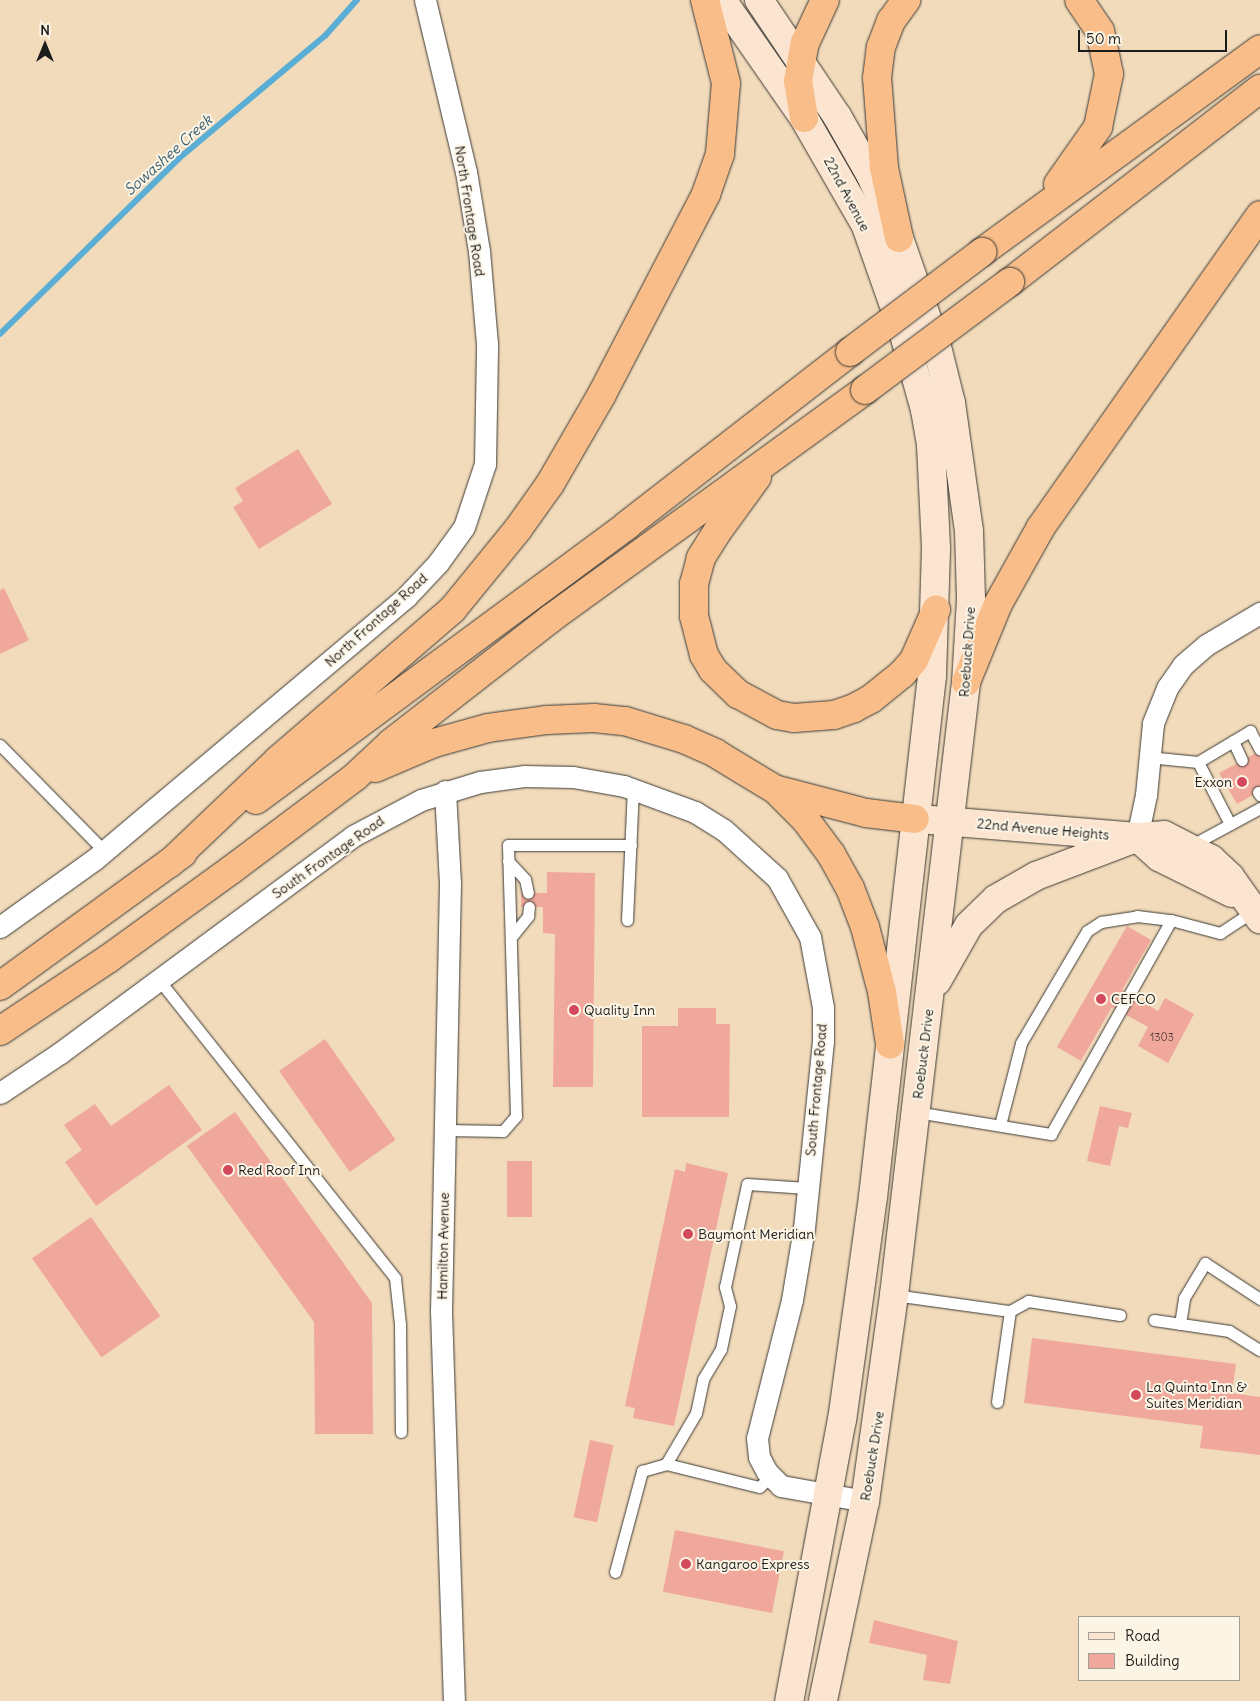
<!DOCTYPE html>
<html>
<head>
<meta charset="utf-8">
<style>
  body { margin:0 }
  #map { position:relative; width:1260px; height:1701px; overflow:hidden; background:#f1dbbb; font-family:Delius,sans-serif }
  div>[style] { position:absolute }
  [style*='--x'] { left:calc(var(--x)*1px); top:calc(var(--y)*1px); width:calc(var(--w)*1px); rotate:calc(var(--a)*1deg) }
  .stream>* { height:5.5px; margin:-2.75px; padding:0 2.75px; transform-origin:2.75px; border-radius:2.75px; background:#5aadd5 }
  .building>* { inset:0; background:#f1a89c; transform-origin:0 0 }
  .roads { filter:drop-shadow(0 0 1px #3c3934) drop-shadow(0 0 1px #3c3934) }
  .lane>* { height:11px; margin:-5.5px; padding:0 5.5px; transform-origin:5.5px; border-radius:5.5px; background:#fff }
  .street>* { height:21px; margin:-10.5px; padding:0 10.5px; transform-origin:10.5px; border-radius:10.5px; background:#fff }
  .secondary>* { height:28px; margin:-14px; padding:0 14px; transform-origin:14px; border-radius:14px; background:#fce5d0 }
  .highway>* { height:28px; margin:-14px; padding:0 14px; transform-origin:14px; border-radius:14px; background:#f8bd89 }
  .bridges { filter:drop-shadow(0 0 1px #3c3934) drop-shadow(0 0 1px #3c3934) }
  .highway-bridge>* { height:28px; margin:-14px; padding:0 14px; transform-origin:14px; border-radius:14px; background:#f8bd89 }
  .dots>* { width:14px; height:14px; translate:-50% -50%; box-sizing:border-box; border:2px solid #fcf5e5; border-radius:50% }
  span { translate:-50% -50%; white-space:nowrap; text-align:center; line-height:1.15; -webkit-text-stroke:4px #fcf5e5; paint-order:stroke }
  .number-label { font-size:11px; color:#513f3c }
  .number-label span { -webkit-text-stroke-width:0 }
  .street-label { font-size:14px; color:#1c1c1c }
  .poi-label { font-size:14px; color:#1c1c1c }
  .right { translate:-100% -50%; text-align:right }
  .left { translate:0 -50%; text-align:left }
  .water-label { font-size:15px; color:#385d6f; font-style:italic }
  .legend { position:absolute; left:1078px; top:1616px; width:162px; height:65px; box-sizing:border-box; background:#fcf5e5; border:1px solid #a29e95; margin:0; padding:6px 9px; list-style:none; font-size:15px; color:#1c1c1c }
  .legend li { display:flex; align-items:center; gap:10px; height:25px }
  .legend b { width:25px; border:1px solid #a29e95 }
  .north { position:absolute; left:20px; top:20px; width:50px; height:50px; -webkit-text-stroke:4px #fcf5e5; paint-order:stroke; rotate:0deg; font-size:14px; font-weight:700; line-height:20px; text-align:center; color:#1c1c1c }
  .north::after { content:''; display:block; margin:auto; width:18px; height:22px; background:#1c1c1c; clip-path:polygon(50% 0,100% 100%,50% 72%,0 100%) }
  .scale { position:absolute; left:1078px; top:30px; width:149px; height:22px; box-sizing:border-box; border:2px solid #1c1c1c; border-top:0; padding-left:6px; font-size:15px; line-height:18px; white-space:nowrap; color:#1c1c1c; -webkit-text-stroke:4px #fcf5e5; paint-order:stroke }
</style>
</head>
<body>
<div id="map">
  <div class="stream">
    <i style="--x:0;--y:334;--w:256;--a:-44.4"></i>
    <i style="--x:183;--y:155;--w:185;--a:-40"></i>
    <i style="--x:325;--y:36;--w:48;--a:-48.4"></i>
  </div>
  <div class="building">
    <i style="clip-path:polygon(298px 449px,332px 504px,259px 549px,233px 507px,243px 501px,235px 488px)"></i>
    <i style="clip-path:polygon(4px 588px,29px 640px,0 654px,0 590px)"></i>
    <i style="clip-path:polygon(1260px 751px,1260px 791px,1237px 804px,1219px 773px)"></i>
    <i style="clip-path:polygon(547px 872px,595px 873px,593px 1087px,553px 1087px,555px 934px,543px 933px,543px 907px,521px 907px,521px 893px,547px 893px)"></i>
    <i style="clip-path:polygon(1127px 926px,1151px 940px,1122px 990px,1158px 1011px,1165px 998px,1194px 1014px,1168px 1063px,1138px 1046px,1148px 1027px,1112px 1007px,1081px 1061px,1057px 1047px)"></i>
    <i style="clip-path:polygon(678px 1008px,716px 1008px,716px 1024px,730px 1024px,729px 1117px,642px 1117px,642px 1026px,678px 1026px)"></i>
    <i style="left:325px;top:1039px;width:123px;height:56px;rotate:55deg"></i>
    <i style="clip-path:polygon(169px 1085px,202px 1130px,96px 1206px,65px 1162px,82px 1150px,64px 1125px,95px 1104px,111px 1126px)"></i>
    <i style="clip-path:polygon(1100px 1106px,1132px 1113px,1128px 1128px,1119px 1126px,1110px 1166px,1087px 1161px)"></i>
    <i style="clip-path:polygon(235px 1112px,372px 1303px,373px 1434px,315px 1434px,314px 1322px,187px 1146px)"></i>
    <i style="left:507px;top:1161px;width:25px;height:56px"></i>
    <i style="clip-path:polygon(686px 1163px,728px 1173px,674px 1426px,633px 1418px,635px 1408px,625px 1406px,675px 1169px,685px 1172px)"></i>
    <i style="left:91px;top:1217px;width:121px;height:72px;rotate:55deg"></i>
    <i style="clip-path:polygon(1032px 1338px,1236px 1364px,1232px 1393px,1260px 1397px,1260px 1455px,1200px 1448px,1203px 1426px,1024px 1403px)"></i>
    <i style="left:590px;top:1440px;width:24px;height:79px;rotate:12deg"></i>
    <i style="left:675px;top:1530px;width:111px;height:63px;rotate:11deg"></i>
    <i style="clip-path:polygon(874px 1620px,958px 1641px,950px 1684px,923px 1680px,927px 1655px,869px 1643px)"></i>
  </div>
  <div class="roads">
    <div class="lane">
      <i style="--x:1233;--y:741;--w:21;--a:65"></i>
      <i style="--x:0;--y:745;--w:148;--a:45.5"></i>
      <i style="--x:1148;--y:757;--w:50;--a:5.7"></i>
      <i style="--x:1198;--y:762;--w:61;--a:-30.8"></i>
      <i style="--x:1250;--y:731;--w:21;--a:62"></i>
      <i style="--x:1198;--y:762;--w:70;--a:62.7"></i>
      <i style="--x:1258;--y:792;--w:4;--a:56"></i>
      <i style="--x:1190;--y:846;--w:80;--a:-28.5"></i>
      <i style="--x:508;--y:861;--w:25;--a:47"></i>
      <i style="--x:525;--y:879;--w:14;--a:78"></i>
      <i style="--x:627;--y:920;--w:131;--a:-87.4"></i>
      <i style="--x:512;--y:936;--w:26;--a:-51"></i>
      <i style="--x:528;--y:916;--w:9;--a:-84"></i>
      <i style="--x:159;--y:980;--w:380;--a:51.6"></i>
      <i style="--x:395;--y:1278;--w:46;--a:83.8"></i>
      <i style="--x:400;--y:1324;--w:108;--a:89.5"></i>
      <i style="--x:916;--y:1112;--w:137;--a:9.3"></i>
      <i style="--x:1051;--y:1134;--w:245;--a:-60.7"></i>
      <i style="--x:1000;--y:1125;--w:85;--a:-75.6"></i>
      <i style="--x:1021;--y:1043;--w:130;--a:-59.5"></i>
      <i style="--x:1087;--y:931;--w:17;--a:-33"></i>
      <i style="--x:1101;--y:922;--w:36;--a:-9"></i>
      <i style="--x:1137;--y:916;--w:34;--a:7"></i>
      <i style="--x:1171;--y:920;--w:51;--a:14.9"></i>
      <i style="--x:1220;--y:933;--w:42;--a:-33.3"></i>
      <i style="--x:445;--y:1130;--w:58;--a:1"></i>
      <i style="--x:503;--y:1131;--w:20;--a:-49"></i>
      <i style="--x:516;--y:1116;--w:271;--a:-91.7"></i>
      <i style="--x:508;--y:845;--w:123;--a:0"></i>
      <i style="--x:894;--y:1295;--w:117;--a:7.9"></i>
      <i style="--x:1010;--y:1311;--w:21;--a:-29"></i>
      <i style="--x:1028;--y:1301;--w:93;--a:8.7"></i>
      <i style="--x:1154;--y:1320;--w:76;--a:8.3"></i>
      <i style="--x:1229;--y:1331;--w:36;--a:32"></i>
      <i style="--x:1180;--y:1324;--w:26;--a:-81"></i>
      <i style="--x:1184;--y:1298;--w:41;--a:-59"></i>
      <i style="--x:1205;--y:1263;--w:66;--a:33.2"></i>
      <i style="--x:997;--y:1402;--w:92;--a:-81.9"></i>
      <i style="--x:771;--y:1476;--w:16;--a:137"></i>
      <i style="--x:759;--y:1487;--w:96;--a:-166.1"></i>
      <i style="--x:666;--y:1464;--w:59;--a:-59.5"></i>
      <i style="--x:696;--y:1413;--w:35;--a:-78"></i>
      <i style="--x:703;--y:1379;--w:35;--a:-59"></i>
      <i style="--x:721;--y:1349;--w:44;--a:-78.2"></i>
      <i style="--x:730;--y:1306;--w:20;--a:-105"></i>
      <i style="--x:725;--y:1287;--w:105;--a:-77.9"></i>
      <i style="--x:747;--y:1184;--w:60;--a:3.8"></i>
      <i style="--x:615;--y:1572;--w:105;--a:-75"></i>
      <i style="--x:642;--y:1471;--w:25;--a:-16"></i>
    </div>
    <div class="street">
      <i style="--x:445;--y:791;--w:92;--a:86.9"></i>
      <i style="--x:450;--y:883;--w:428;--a:91.2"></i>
      <i style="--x:441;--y:1311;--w:390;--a:88.1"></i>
      <i style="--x:1137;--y:837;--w:43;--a:-77.9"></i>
      <i style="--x:1146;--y:795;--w:72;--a:-84.4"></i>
      <i style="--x:1153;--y:723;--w:38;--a:-68"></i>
      <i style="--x:1167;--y:688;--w:28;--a:-55"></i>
      <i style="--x:1183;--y:665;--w:30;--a:-41"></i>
      <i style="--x:1206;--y:645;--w:63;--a:-30.7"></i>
      <i style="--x:0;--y:927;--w:117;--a:-35.6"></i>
      <i style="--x:95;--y:859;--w:407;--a:-40.1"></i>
      <i style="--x:406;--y:597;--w:47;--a:-46.7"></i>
      <i style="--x:438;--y:563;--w:44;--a:-54.2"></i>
      <i style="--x:464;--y:527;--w:66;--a:-71.6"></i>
      <i style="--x:485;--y:464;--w:120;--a:-89"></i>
      <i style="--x:487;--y:344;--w:93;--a:-94.9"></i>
      <i style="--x:479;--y:251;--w:80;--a:-99.3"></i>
      <i style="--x:466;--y:172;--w:177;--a:-103.4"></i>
      <i style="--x:0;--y:1093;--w:72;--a:-33.7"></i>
      <i style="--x:60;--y:1053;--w:365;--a:-36.5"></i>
      <i style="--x:353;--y:836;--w:77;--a:-27.9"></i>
      <i style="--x:421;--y:800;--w:62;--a:-17"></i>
      <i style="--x:480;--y:782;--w:44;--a:-7.8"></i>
      <i style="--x:524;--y:776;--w:49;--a:1.2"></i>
      <i style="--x:573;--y:777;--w:52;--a:10"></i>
      <i style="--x:624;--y:786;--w:76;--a:20.1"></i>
      <i style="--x:695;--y:812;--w:34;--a:32"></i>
      <i style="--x:724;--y:830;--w:72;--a:42.2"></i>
      <i style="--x:777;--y:878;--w:68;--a:60.8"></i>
      <i style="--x:810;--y:937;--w:71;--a:79.5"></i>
      <i style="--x:823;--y:1007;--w:34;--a:90"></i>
      <i style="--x:823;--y:1041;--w:188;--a:95.8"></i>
      <i style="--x:804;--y:1228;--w:73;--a:99.5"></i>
      <i style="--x:792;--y:1300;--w:142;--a:104.2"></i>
      <i style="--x:757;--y:1438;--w:19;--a:84"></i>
      <i style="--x:759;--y:1457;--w:17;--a:62"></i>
      <i style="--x:767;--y:1472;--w:20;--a:45"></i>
      <i style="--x:781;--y:1486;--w:85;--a:10.1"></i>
    </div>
    <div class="secondary">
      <i style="--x:722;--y:0;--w:144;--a:55.2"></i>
      <i style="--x:804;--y:118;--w:125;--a:60.1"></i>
      <i style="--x:866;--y:226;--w:111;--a:70.6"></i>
      <i style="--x:903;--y:331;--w:82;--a:74.4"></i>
      <i style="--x:925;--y:410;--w:36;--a:80"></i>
      <i style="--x:931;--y:445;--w:104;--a:87.2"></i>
      <i style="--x:936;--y:549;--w:127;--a:91.8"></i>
      <i style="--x:932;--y:676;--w:524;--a:96.46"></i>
      <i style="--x:873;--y:1197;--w:224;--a:97.9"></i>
      <i style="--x:842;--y:1419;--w:287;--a:100.6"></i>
      <i style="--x:759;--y:0;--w:140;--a:56.1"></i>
      <i style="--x:837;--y:116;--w:67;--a:60.4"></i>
      <i style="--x:870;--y:174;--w:70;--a:65.6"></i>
      <i style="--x:899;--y:238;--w:115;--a:70.8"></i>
      <i style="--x:937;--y:347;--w:58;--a:76"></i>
      <i style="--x:951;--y:403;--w:129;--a:82"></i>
      <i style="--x:969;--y:531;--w:68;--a:88.3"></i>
      <i style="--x:971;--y:599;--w:83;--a:93.4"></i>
      <i style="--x:966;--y:682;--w:617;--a:96.7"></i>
      <i style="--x:894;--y:1295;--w:208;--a:98"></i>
      <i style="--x:865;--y:1501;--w:204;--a:101.9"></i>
      <i style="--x:931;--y:820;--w:207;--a:4.7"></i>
      <i style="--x:1137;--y:837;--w:27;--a:-4"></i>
      <i style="--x:1164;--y:835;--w:53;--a:27.1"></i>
      <i style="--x:1211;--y:859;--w:26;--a:43"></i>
      <i style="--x:1230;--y:877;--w:52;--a:54.5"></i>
      <i style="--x:1137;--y:837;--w:30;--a:42"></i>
      <i style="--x:1159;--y:857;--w:81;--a:26.3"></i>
      <i style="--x:937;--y:981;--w:64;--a:-60.3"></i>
      <i style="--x:969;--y:925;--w:37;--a:-44"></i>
      <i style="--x:996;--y:899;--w:46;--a:-29.9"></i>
      <i style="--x:1036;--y:876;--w:102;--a:-20.8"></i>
    </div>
    <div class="highway">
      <i style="--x:804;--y:118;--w:37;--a:-99"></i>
      <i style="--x:798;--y:81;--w:39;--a:-80"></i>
      <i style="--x:805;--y:43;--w:47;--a:-65.1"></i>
      <i style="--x:1058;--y:184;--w:70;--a:-54.9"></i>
      <i style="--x:1098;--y:127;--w:54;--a:-78.3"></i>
      <i style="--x:1109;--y:74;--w:44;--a:-101.8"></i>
      <i style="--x:1100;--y:31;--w:37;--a:-124"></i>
      <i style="--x:899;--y:238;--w:72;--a:-102.1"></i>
      <i style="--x:884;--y:168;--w:90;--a:-94.4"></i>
      <i style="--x:877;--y:78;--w:31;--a:-83"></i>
      <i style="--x:881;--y:47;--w:28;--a:-69"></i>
      <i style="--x:891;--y:21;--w:26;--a:-54"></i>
      <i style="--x:982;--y:252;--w:344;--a:-36.1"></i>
      <i style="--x:1010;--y:282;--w:316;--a:-37.7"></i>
      <i style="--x:757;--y:477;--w:68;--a:126"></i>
      <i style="--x:717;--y:532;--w:31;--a:122"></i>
      <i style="--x:701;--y:558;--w:27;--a:105"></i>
      <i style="--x:694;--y:584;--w:32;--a:90"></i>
      <i style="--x:694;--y:616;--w:40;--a:75.6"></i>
      <i style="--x:704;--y:655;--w:17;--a:59"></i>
      <i style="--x:713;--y:670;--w:35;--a:44"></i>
      <i style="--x:738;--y:694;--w:44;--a:28.3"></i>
      <i style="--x:777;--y:715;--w:17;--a:10"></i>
      <i style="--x:794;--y:718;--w:40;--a:-4.3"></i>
      <i style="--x:834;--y:715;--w:21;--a:-19"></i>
      <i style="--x:854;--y:708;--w:19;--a:-28"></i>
      <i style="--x:871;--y:699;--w:40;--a:-39"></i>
      <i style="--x:902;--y:674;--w:18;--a:-49"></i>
      <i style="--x:914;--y:660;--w:55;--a:-66.3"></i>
      <i style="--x:966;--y:682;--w:84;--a:-67.7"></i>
      <i style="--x:998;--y:604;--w:88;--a:-60.8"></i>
      <i style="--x:1041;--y:527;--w:381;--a:-54.9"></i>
      <i style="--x:375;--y:768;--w:64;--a:-23"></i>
      <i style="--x:434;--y:743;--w:56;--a:-15.5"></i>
      <i style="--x:488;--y:728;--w:60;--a:-7.7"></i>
      <i style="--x:547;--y:720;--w:47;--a:-2.4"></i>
      <i style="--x:594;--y:718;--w:31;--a:6"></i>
      <i style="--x:625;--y:721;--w:62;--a:17"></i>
      <i style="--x:684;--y:739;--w:34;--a:24"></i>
      <i style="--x:715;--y:753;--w:71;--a:31.2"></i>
      <i style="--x:776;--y:790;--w:41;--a:45"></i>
      <i style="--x:805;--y:819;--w:44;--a:53.4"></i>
      <i style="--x:831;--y:854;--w:39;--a:61"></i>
      <i style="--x:850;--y:888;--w:42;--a:69"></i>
      <i style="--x:865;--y:927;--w:67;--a:75.3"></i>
      <i style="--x:882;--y:992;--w:53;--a:81.3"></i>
      <i style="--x:778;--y:790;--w:91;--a:14.6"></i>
      <i style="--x:866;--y:813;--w:49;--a:7"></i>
      <i style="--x:256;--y:800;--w:462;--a:-36.5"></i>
      <i style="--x:627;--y:525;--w:282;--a:-37.8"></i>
      <i style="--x:170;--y:863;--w:149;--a:-43.6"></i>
      <i style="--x:278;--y:760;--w:230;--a:-40.8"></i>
      <i style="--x:452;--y:610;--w:104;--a:-50.8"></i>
      <i style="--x:518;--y:529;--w:55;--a:-54.6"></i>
      <i style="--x:550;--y:484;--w:102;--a:-59.9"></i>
      <i style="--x:601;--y:396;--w:228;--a:-62.5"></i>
      <i style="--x:706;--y:194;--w:42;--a:-70.7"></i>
      <i style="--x:720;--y:154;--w:71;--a:-85.2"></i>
      <i style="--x:726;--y:83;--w:86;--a:-104.2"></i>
      <i style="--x:0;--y:986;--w:226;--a:-36"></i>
      <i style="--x:0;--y:1031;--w:130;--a:-33.7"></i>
      <i style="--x:108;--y:959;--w:152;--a:-35.9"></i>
      <i style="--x:231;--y:870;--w:156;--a:-36.9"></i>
      <i style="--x:356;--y:776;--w:48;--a:-43.3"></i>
      <i style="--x:391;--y:743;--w:202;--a:-37.9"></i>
      <i style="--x:550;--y:619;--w:389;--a:-36"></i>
    </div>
  </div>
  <div class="bridges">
    <div class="highway-bridge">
      <i style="--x:850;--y:352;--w:166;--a:-37.1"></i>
      <i style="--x:865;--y:390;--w:181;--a:-36.7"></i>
    </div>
  </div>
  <div class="dots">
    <i style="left:1242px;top:782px;background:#d1495b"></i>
    <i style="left:1101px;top:999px;background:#d1495b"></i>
    <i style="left:574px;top:1010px;background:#d1495b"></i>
    <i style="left:228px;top:1170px;background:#d1495b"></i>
    <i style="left:688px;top:1234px;background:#d1495b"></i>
    <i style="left:1136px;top:1395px;background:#d1495b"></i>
    <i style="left:686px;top:1564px;background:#d1495b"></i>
  </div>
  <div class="number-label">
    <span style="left:1162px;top:1037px">1303</span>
  </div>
  <div class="street-label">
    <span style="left:847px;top:194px;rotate:62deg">22nd Avenue</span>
    <span style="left:470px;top:211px;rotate:81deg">North Frontage Road</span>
    <span style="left:376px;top:620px;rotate:-42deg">North Frontage Road</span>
    <span style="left:967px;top:652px;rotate:-86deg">Roebuck Drive</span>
    <span style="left:1043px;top:829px;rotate:5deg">22nd Avenue Heights</span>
    <span style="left:328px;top:857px;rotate:-35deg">South Frontage Road</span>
    <span style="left:923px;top:1054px;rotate:-83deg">Roebuck Drive</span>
    <span style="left:816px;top:1090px;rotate:-85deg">South Frontage Road</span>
    <span style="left:443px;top:1246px;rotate:-89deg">Hamilton Avenue</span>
    <span style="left:872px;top:1456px;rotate:-81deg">Roebuck Drive</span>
  </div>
  <div class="poi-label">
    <span class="right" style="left:1232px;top:782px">Exxon</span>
    <span class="left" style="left:1111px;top:999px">CEFCO</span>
    <span class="left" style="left:584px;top:1010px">Quality Inn</span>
    <span class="left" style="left:238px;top:1170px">Red Roof Inn</span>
    <span class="left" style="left:698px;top:1234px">Baymont Meridian</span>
    <span class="left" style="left:1146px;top:1395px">La Quinta Inn &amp;<br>Suites Meridian</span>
    <span class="left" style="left:696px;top:1564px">Kangaroo Express</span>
  </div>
  <div class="water-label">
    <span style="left:168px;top:155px;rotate:-42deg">Sowashee Creek</span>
  </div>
  <ul class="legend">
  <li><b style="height:6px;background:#fce5d0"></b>Road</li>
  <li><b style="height:14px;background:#f1a89c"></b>Building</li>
  </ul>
  <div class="north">N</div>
  <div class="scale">50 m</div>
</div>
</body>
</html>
